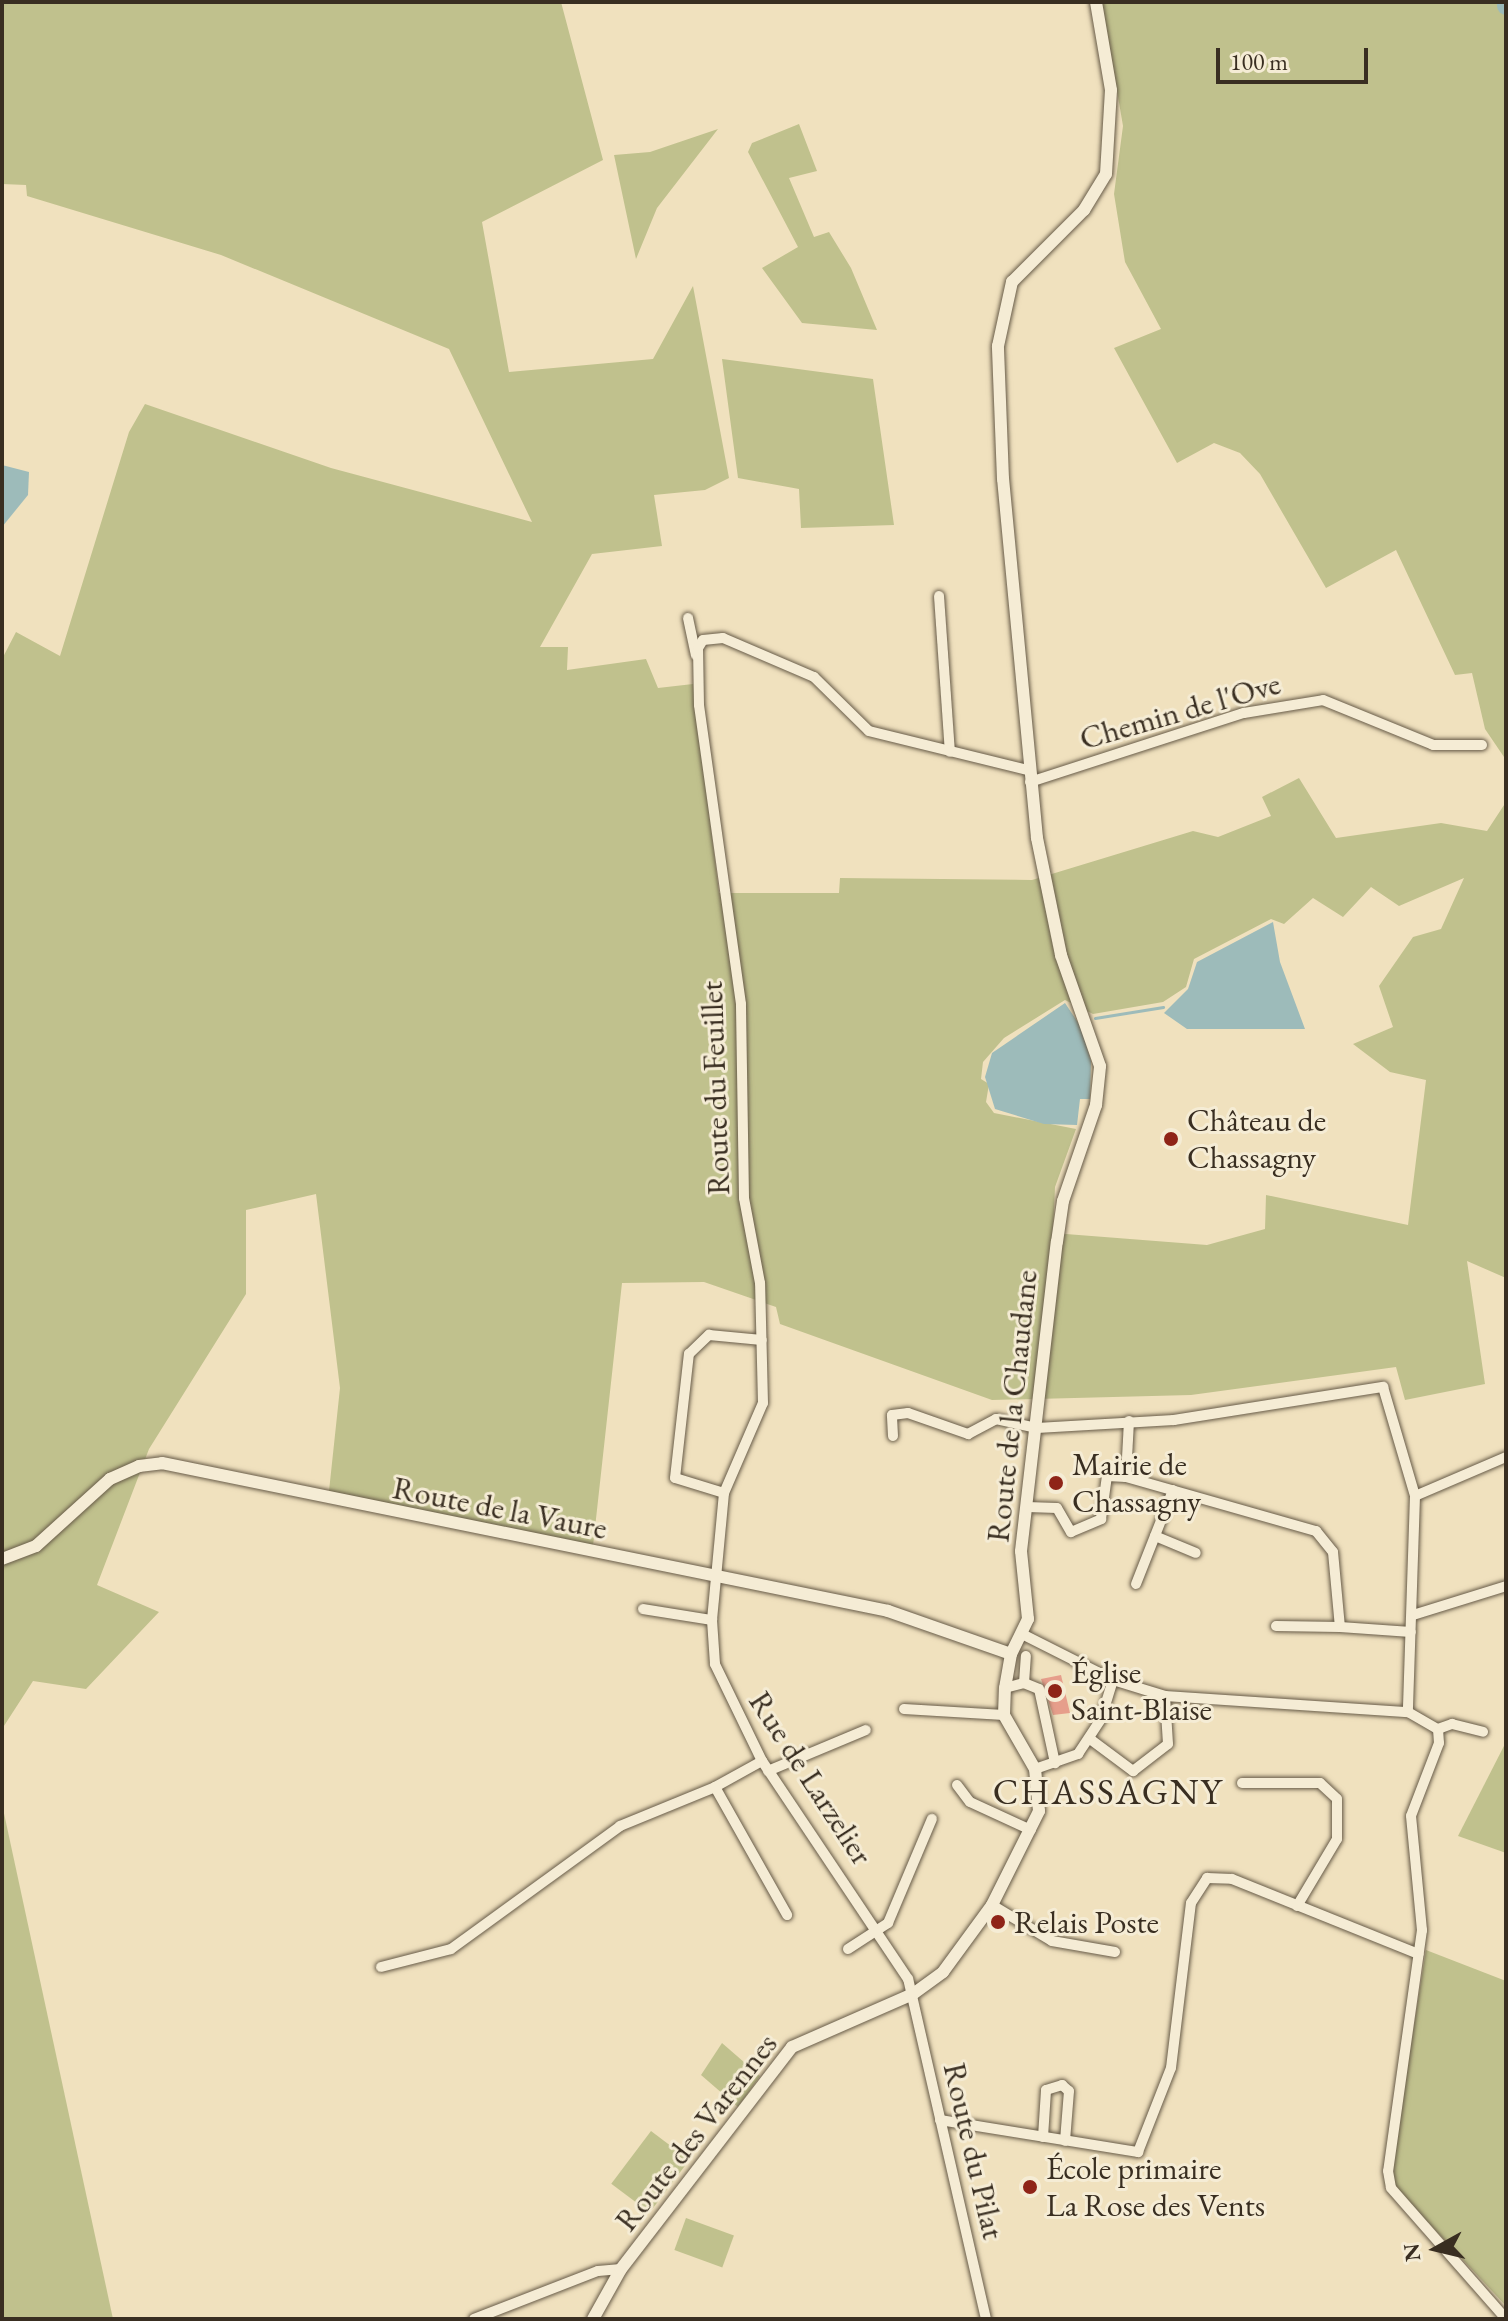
<!DOCTYPE html>
<html>
<head>
<meta charset="utf-8">
<style>
  body { margin:0 }
  #map { position:relative; width:1508px; height:2321px; overflow:hidden; background:#f0e1be; font-family:"EB Garamond",serif }
  div>[style] { position:absolute }
  [style*='--x'] { left:calc(var(--x)*1px); top:calc(var(--y)*1px); width:calc(var(--w)*1px); rotate:calc(var(--a)*1deg) }
  .green>* { inset:0; background:#c0c18d; transform-origin:0 0 }
  .water>* { inset:0; background:#9dbbba }
  .stream>* { height:3px; margin:-1.5px; padding:0 1.5px; transform-origin:1.5px; border-radius:1.5px; background:#9dbbba }
  .river>* { height:18px; margin:-9px; padding:0 9px; transform-origin:9px; border-radius:9px; background:#9dbbba }
  .building>* { inset:0; background:#e69e8b }
  .roads { filter:drop-shadow(0 0 2px #675b48) drop-shadow(0 0 2px #675b48) }
  .minor>* { height:10px; margin:-5px; padding:0 5px; transform-origin:5px; border-radius:5px; background:#f5ecd5 }
  .tertiary>* { height:12px; margin:-6px; padding:0 6px; transform-origin:6px; border-radius:6px; background:#f5ecd5 }
  .dots>* { width:22px; height:22px; translate:-50% -50%; box-sizing:border-box; border:4px solid #f5ecd5; border-radius:50% }
  span { translate:-50% -50%; white-space:nowrap; text-align:center; line-height:1.15; -webkit-text-stroke:6px #f5ecd5; paint-order:stroke }
  .street-label { font-size:32px; color:#392e21 }
  .poi-label { font-size:32px; color:#392e21 }
  .left { translate:0 -50%; text-align:left }
  .quarter-label { font-size:36px; color:#392e21; letter-spacing:2px }
  .frame { position:absolute; inset:0; border:4px solid #392e21; pointer-events:none }
  .north { position:absolute; left:1396px; top:2209px; width:80px; height:80px; -webkit-text-stroke:6px #f5ecd5; paint-order:stroke; rotate:262deg; font-size:22px; font-weight:700; line-height:32px; text-align:center; color:#392e21 }
  .north::after { content:''; display:block; margin:auto; width:28px; height:36px; background:#392e21; clip-path:polygon(50% 0,100% 100%,50% 72%,0 100%) }
  .scale { position:absolute; left:1216px; top:48px; width:152px; height:36px; box-sizing:border-box; border:4px solid #392e21; border-top:0; padding-left:10px; font-size:24px; line-height:28px; white-space:nowrap; color:#392e21; -webkit-text-stroke:6px #f5ecd5; paint-order:stroke }
</style>
</head>
<body>
<div id="map">
  <div class="green">
    <i style="clip-path:polygon(evenodd,2px 2px,561px 2px,603px 160px,482px 222px,509px 372px,653px 359px,693px 286px,729px 478px,705px 490px,654px 495px,662px 546px,592px 554px,540px 647px,568px 647px,567px 670px,646px 659px,658px 688px,693px 684px,719px 893px,839px 893px,840px 878px,1032px 880px,1193px 831px,1218px 837px,1271px 816px,1262px 797px,1299px 778px,1336px 838px,1441px 823px,1487px 831px,1506px 802px,1506px 1278px,1467px 1261px,1485px 1384px,1405px 1400px,1396px 1367px,1191px 1395px,992px 1400px,780px 1324px,776px 1307px,704px 1282px,622px 1283px,593px 1546px,329px 1491px,340px 1388px,316px 1194px,246px 1210px,246px 1294px,149px 1449px,97px 1585px,159px 1612px,86px 1689px,33px 1681px,2px 1729px,2px 659px,16px 632px,60px 656px,129px 432px,145px 404px,331px 468px,532px 522px,449px 349px,221px 255px,27px 196px,26px 185px,2px 184px,2px 2px,1464px 878px,1441px 929px,1413px 937px,1379px 986px,1393px 1027px,1353px 1044px,1390px 1072px,1426px 1080px,1408px 1225px,1266px 1195px,1265px 1229px,1207px 1245px,1053px 1233px,1055px 1187px,1076px 1129px,994px 1113px,986px 1102px,989px 1084px,981px 1079px,983px 1062px,1004px 1038px,1065px 1000px,1093px 1014px,1163px 1002px,1186px 987px,1194px 959px,1271px 919px,1284px 924px,1313px 898px,1343px 917px,1371px 887px,1399px 906px,1464px 878px)"></i>
    <i style="clip-path:polygon(1102px 2px,1500px 2px,1506px 16px,1506px 775px,1504px 757px,1485px 729px,1472px 673px,1455px 675px,1396px 550px,1326px 588px,1260px 474px,1240px 453px,1214px 443px,1177px 463px,1114px 348px,1161px 329px,1125px 262px,1114px 194px,1123px 126px)"></i>
    <i style="clip-path:polygon(799px 124px,817px 171px,789px 178px,814px 237px,829px 232px,851px 268px,877px 330px,802px 323px,762px 268px,798px 247px,748px 152px,752px 143px)"></i>
    <i style="clip-path:polygon(718px 129px,657px 208px,636px 259px,614px 155px,650px 152px)"></i>
    <i style="clip-path:polygon(722px 359px,873px 379px,894px 525px,801px 528px,799px 489px,738px 478px)"></i>
    <i style="clip-path:polygon(1506px 1742px,1506px 1853px,1458px 1836px)"></i>
    <i style="clip-path:polygon(2px 1804px,113px 2319px,2px 2319px)"></i>
    <i style="clip-path:polygon(1426px 1950px,1506px 1981px,1506px 2306px,1395px 2187px,1391px 2170px)"></i>
    <i style="clip-path:polygon(722px 2043px,760px 2076px,738px 2107px,701px 2075px)"></i>
    <i style="left:651px;top:2131px;width:48px;height:66px;rotate:37deg"></i>
    <i style="left:686px;top:2218px;width:51px;height:34px;rotate:20deg"></i>
  </div>
  <div class="water">
    <i style="clip-path:polygon(2px 465px,29px 472px,28px 495px,2px 527px)"></i>
    <i style="clip-path:polygon(1273px 922px,1280px 962px,1305px 1029px,1187px 1029px,1164px 1013px,1188px 989px,1197px 962px)"></i>
    <i style="clip-path:polygon(1065px 1003px,1081px 1027px,1091px 1061px,1090px 1099px,1080px 1099px,1077px 1125px,1044px 1124px,995px 1109px,985px 1077px,992px 1053px)"></i>
  </div>
  <div class="stream">
    <i style="--x:1095;--y:1018;--w:69;--a:-9.2"></i>
  </div>
  <div class="river">
    <i style="--x:1506;--y:2;--w:4;--a:90"></i>
  </div>
  <div class="building">
    <i style="clip-path:polygon(1061px 1675px,1070px 1713px,1053px 1715px,1041px 1679px)"></i>
  </div>
  <div class="roads">
    <div class="minor">
      <i style="--x:939;--y:596;--w:156;--a:86"></i>
      <i style="--x:688;--y:618;--w:38;--a:78"></i>
      <i style="--x:1030;--y:782;--w:225;--a:-17.9"></i>
      <i style="--x:1244;--y:713;--w:80;--a:-9.3"></i>
      <i style="--x:1323;--y:700;--w:119;--a:22.2"></i>
      <i style="--x:1433;--y:745;--w:49;--a:0"></i>
      <i style="--x:1129;--y:1421;--w:56;--a:93.1"></i>
      <i style="--x:1126;--y:1477;--w:198;--a:15.9"></i>
      <i style="--x:1316;--y:1531;--w:27;--a:51"></i>
      <i style="--x:1333;--y:1552;--w:75;--a:84.7"></i>
      <i style="--x:1340;--y:1627;--w:71;--a:4"></i>
      <i style="--x:893;--y:1436;--w:21;--a:-93"></i>
      <i style="--x:892;--y:1415;--w:16;--a:-7"></i>
      <i style="--x:908;--y:1413;--w:64;--a:19.3"></i>
      <i style="--x:968;--y:1434;--w:32;--a:-28"></i>
      <i style="--x:996;--y:1419;--w:42;--a:12.4"></i>
      <i style="--x:1037;--y:1428;--w:137;--a:-3.3"></i>
      <i style="--x:1174;--y:1420;--w:212;--a:-9"></i>
      <i style="--x:1383;--y:1387;--w:114;--a:73.6"></i>
      <i style="--x:1415;--y:1496;--w:216;--a:91.9"></i>
      <i style="--x:724;--y:1493;--w:51;--a:-163"></i>
      <i style="--x:675;--y:1478;--w:125;--a:-83.6"></i>
      <i style="--x:689;--y:1354;--w:28;--a:-44"></i>
      <i style="--x:709;--y:1335;--w:53;--a:5.4"></i>
      <i style="--x:1415;--y:1496;--w:99;--a:-23.2"></i>
      <i style="--x:1027;--y:1507;--w:30;--a:2"></i>
      <i style="--x:1057;--y:1508;--w:28;--a:60"></i>
      <i style="--x:1071;--y:1532;--w:33;--a:-23"></i>
      <i style="--x:1101;--y:1519;--w:43;--a:-82.1"></i>
      <i style="--x:1107;--y:1476;--w:19;--a:3"></i>
      <i style="--x:1155;--y:1536;--w:44;--a:22.5"></i>
      <i style="--x:1136;--y:1584;--w:101;--a:-68.5"></i>
      <i style="--x:643;--y:1609;--w:70;--a:9.1"></i>
      <i style="--x:1413;--y:1615;--w:97;--a:-17.3"></i>
      <i style="--x:1276;--y:1626;--w:64;--a:0.9"></i>
      <i style="--x:1024;--y:1635;--w:100;--a:26.8"></i>
      <i style="--x:1113;--y:1680;--w:54;--a:17.1"></i>
      <i style="--x:1165;--y:1696;--w:244;--a:3.8"></i>
      <i style="--x:1408;--y:1712;--w:34;--a:30"></i>
      <i style="--x:1438;--y:1729;--w:15;--a:-20"></i>
      <i style="--x:1452;--y:1724;--w:32;--a:14"></i>
      <i style="--x:1024;--y:1683;--w:16;--a:22"></i>
      <i style="--x:1039;--y:1689;--w:76;--a:77.8"></i>
      <i style="--x:1005;--y:1688;--w:20;--a:-15"></i>
      <i style="--x:1024;--y:1683;--w:27;--a:-86"></i>
      <i style="--x:904;--y:1709;--w:100;--a:3.4"></i>
      <i style="--x:1438;--y:1729;--w:14;--a:86"></i>
      <i style="--x:1439;--y:1743;--w:78;--a:111"></i>
      <i style="--x:1411;--y:1816;--w:115;--a:84.5"></i>
      <i style="--x:1422;--y:1930;--w:243;--a:98"></i>
      <i style="--x:1388;--y:2171;--w:17;--a:80"></i>
      <i style="--x:1391;--y:2188;--w:174;--a:48.7"></i>
      <i style="--x:1090;--y:1739;--w:54;--a:36.7"></i>
      <i style="--x:1133;--y:1771;--w:44;--a:-37.6"></i>
      <i style="--x:1168;--y:1744;--w:48;--a:-93.6"></i>
      <i style="--x:762;--y:1761;--w:54;--a:151"></i>
      <i style="--x:715;--y:1787;--w:147;--a:60.6"></i>
      <i style="--x:1035;--y:1769;--w:46;--a:-19.2"></i>
      <i style="--x:1078;--y:1754;--w:42;--a:-56.7"></i>
      <i style="--x:1101;--y:1719;--w:41;--a:-72.9"></i>
      <i style="--x:768;--y:1771;--w:106;--a:-22.7"></i>
      <i style="--x:1242;--y:1783;--w:78;--a:0"></i>
      <i style="--x:1320;--y:1783;--w:23;--a:43"></i>
      <i style="--x:1337;--y:1799;--w:40;--a:90"></i>
      <i style="--x:1337;--y:1839;--w:78;--a:120.8"></i>
      <i style="--x:957;--y:1785;--w:21;--a:53"></i>
      <i style="--x:970;--y:1802;--w:67;--a:24.7"></i>
      <i style="--x:992;--y:1905;--w:70;--a:31"></i>
      <i style="--x:1052;--y:1941;--w:64;--a:9.9"></i>
      <i style="--x:848;--y:1949;--w:48;--a:-33"></i>
      <i style="--x:888;--y:1923;--w:113;--a:-67.1"></i>
      <i style="--x:381;--y:1967;--w:72;--a:-14.4"></i>
      <i style="--x:451;--y:1949;--w:209;--a:-36"></i>
      <i style="--x:620;--y:1826;--w:103;--a:-22.3"></i>
      <i style="--x:940;--y:2120;--w:201;--a:9.2"></i>
      <i style="--x:1138;--y:2152;--w:90;--a:-68.6"></i>
      <i style="--x:1171;--y:2068;--w:166;--a:-83.1"></i>
      <i style="--x:1191;--y:1903;--w:30;--a:-57"></i>
      <i style="--x:1207;--y:1878;--w:25;--a:2"></i>
      <i style="--x:1232;--y:1879;--w:201;--a:21.9"></i>
      <i style="--x:1043;--y:2137;--w:47;--a:-86.3"></i>
      <i style="--x:1046;--y:2090;--w:17;--a:-17"></i>
      <i style="--x:1062;--y:2085;--w:9;--a:41"></i>
      <i style="--x:1069;--y:2091;--w:50;--a:94.6"></i>
      <i style="--x:474;--y:2319;--w:133;--a:-21.2"></i>
      <i style="--x:598;--y:2271;--w:23;--a:-5"></i>
      <i style="--x:986;--y:2319;--w:349;--a:-102.9"></i>
      <i style="--x:908;--y:1979;--w:262;--a:-123.8"></i>
      <i style="--x:762;--y:1761;--w:108;--a:-115.9"></i>
      <i style="--x:715;--y:1664;--w:44;--a:-93.9"></i>
      <i style="--x:712;--y:1620;--w:128;--a:-84.6"></i>
      <i style="--x:724;--y:1493;--w:98;--a:-66.6"></i>
      <i style="--x:763;--y:1403;--w:120;--a:-91.4"></i>
      <i style="--x:760;--y:1283;--w:86;--a:-100.7"></i>
      <i style="--x:744;--y:1198;--w:194;--a:-90.9"></i>
      <i style="--x:741;--y:1004;--w:302;--a:-98"></i>
      <i style="--x:699;--y:705;--w:57;--a:-91"></i>
      <i style="--x:698;--y:648;--w:9;--a:-58"></i>
      <i style="--x:703;--y:640;--w:20;--a:-6"></i>
      <i style="--x:723;--y:638;--w:99;--a:23.2"></i>
      <i style="--x:814;--y:677;--w:77;--a:44.5"></i>
      <i style="--x:869;--y:731;--w:164;--a:13.8"></i>
    </div>
    <div class="tertiary">
      <i style="--x:2;--y:1559;--w:36;--a:-21"></i>
      <i style="--x:36;--y:1546;--w:100;--a:-42.2"></i>
      <i style="--x:110;--y:1479;--w:32;--a:-24"></i>
      <i style="--x:139;--y:1466;--w:23;--a:-7"></i>
      <i style="--x:162;--y:1463;--w:741;--a:11.52"></i>
      <i style="--x:888;--y:1611;--w:130;--a:19.3"></i>
      <i style="--x:593;--y:2319;--w:57;--a:-60.8"></i>
      <i style="--x:621;--y:2269;--w:280;--a:-52.4"></i>
      <i style="--x:792;--y:2047;--w:132;--a:-23.7"></i>
      <i style="--x:913;--y:1994;--w:37;--a:-36"></i>
      <i style="--x:943;--y:1972;--w:83;--a:-53.8"></i>
      <i style="--x:992;--y:1905;--w:105;--a:-63.4"></i>
      <i style="--x:1039;--y:1811;--w:42;--a:-95.4"></i>
      <i style="--x:1035;--y:1769;--w:62;--a:-119.9"></i>
      <i style="--x:1004;--y:1715;--w:27;--a:-88"></i>
      <i style="--x:1005;--y:1688;--w:35;--a:-80"></i>
      <i style="--x:1011;--y:1654;--w:39;--a:-64"></i>
      <i style="--x:1028;--y:1619;--w:68;--a:-95.9"></i>
      <i style="--x:1021;--y:1551;--w:311;--a:-83.4"></i>
      <i style="--x:1057;--y:1242;--w:41;--a:-81.7"></i>
      <i style="--x:1063;--y:1201;--w:102;--a:-71"></i>
      <i style="--x:1096;--y:1105;--w:39;--a:-84"></i>
      <i style="--x:1100;--y:1066;--w:118;--a:-109.4"></i>
      <i style="--x:1061;--y:955;--w:119;--a:-101.6"></i>
      <i style="--x:1037;--y:838;--w:361;--a:-95.4"></i>
      <i style="--x:1003;--y:479;--w:133;--a:-92.2"></i>
      <i style="--x:998;--y:346;--w:66;--a:-77.7"></i>
      <i style="--x:1012;--y:282;--w:102;--a:-45"></i>
      <i style="--x:1084;--y:210;--w:42;--a:-58.6"></i>
      <i style="--x:1106;--y:174;--w:84;--a:-86.6"></i>
      <i style="--x:1111;--y:90;--w:89;--a:-99.7"></i>
    </div>
  </div>
  <div class="dots">
    <i style="left:1171px;top:1139px;background:#8f2418"></i>
    <i style="left:1056px;top:1483px;background:#8f2418"></i>
    <i style="left:1055px;top:1691px;background:#8f2418"></i>
    <i style="left:998px;top:1922px;background:#8f2418"></i>
    <i style="left:1030px;top:2187px;background:#8f2418"></i>
  </div>
  <div class="street-label">
    <span style="left:1180px;top:711px;rotate:-16deg">Chemin de l'Ove</span>
    <span style="left:715px;top:1088px;rotate:-92deg">Route du Feuillet</span>
    <span style="left:1012px;top:1406px;rotate:-84deg">Route de la Chaudane</span>
    <span style="left:500px;top:1508px;rotate:11deg">Route de la Vaure</span>
    <span style="left:811px;top:1778px;rotate:57deg">Rue de Larzelier</span>
    <span style="left:696px;top:2132px;rotate:-52deg">Route des Varennes</span>
    <span style="left:974px;top:2151px;rotate:77deg">Route du Pilat</span>
  </div>
  <div class="poi-label">
    <span class="left" style="left:1187px;top:1139px">Château de<br>Chassagny</span>
    <span class="left" style="left:1072px;top:1483px">Mairie de<br>Chassagny</span>
    <span class="left" style="left:1071px;top:1691px">Église<br>Saint-Blaise</span>
    <span class="left" style="left:1014px;top:1922px">Relais Poste</span>
    <span class="left" style="left:1046px;top:2187px">École primaire<br>La Rose des Vents</span>
  </div>
  <div class="quarter-label">
    <span style="left:1108px;top:1792px">CHASSAGNY</span>
  </div>
  <div class="frame"></div>
  <div class="north">N</div>
  <div class="scale">100 m</div>
</div>
</body>
</html>
